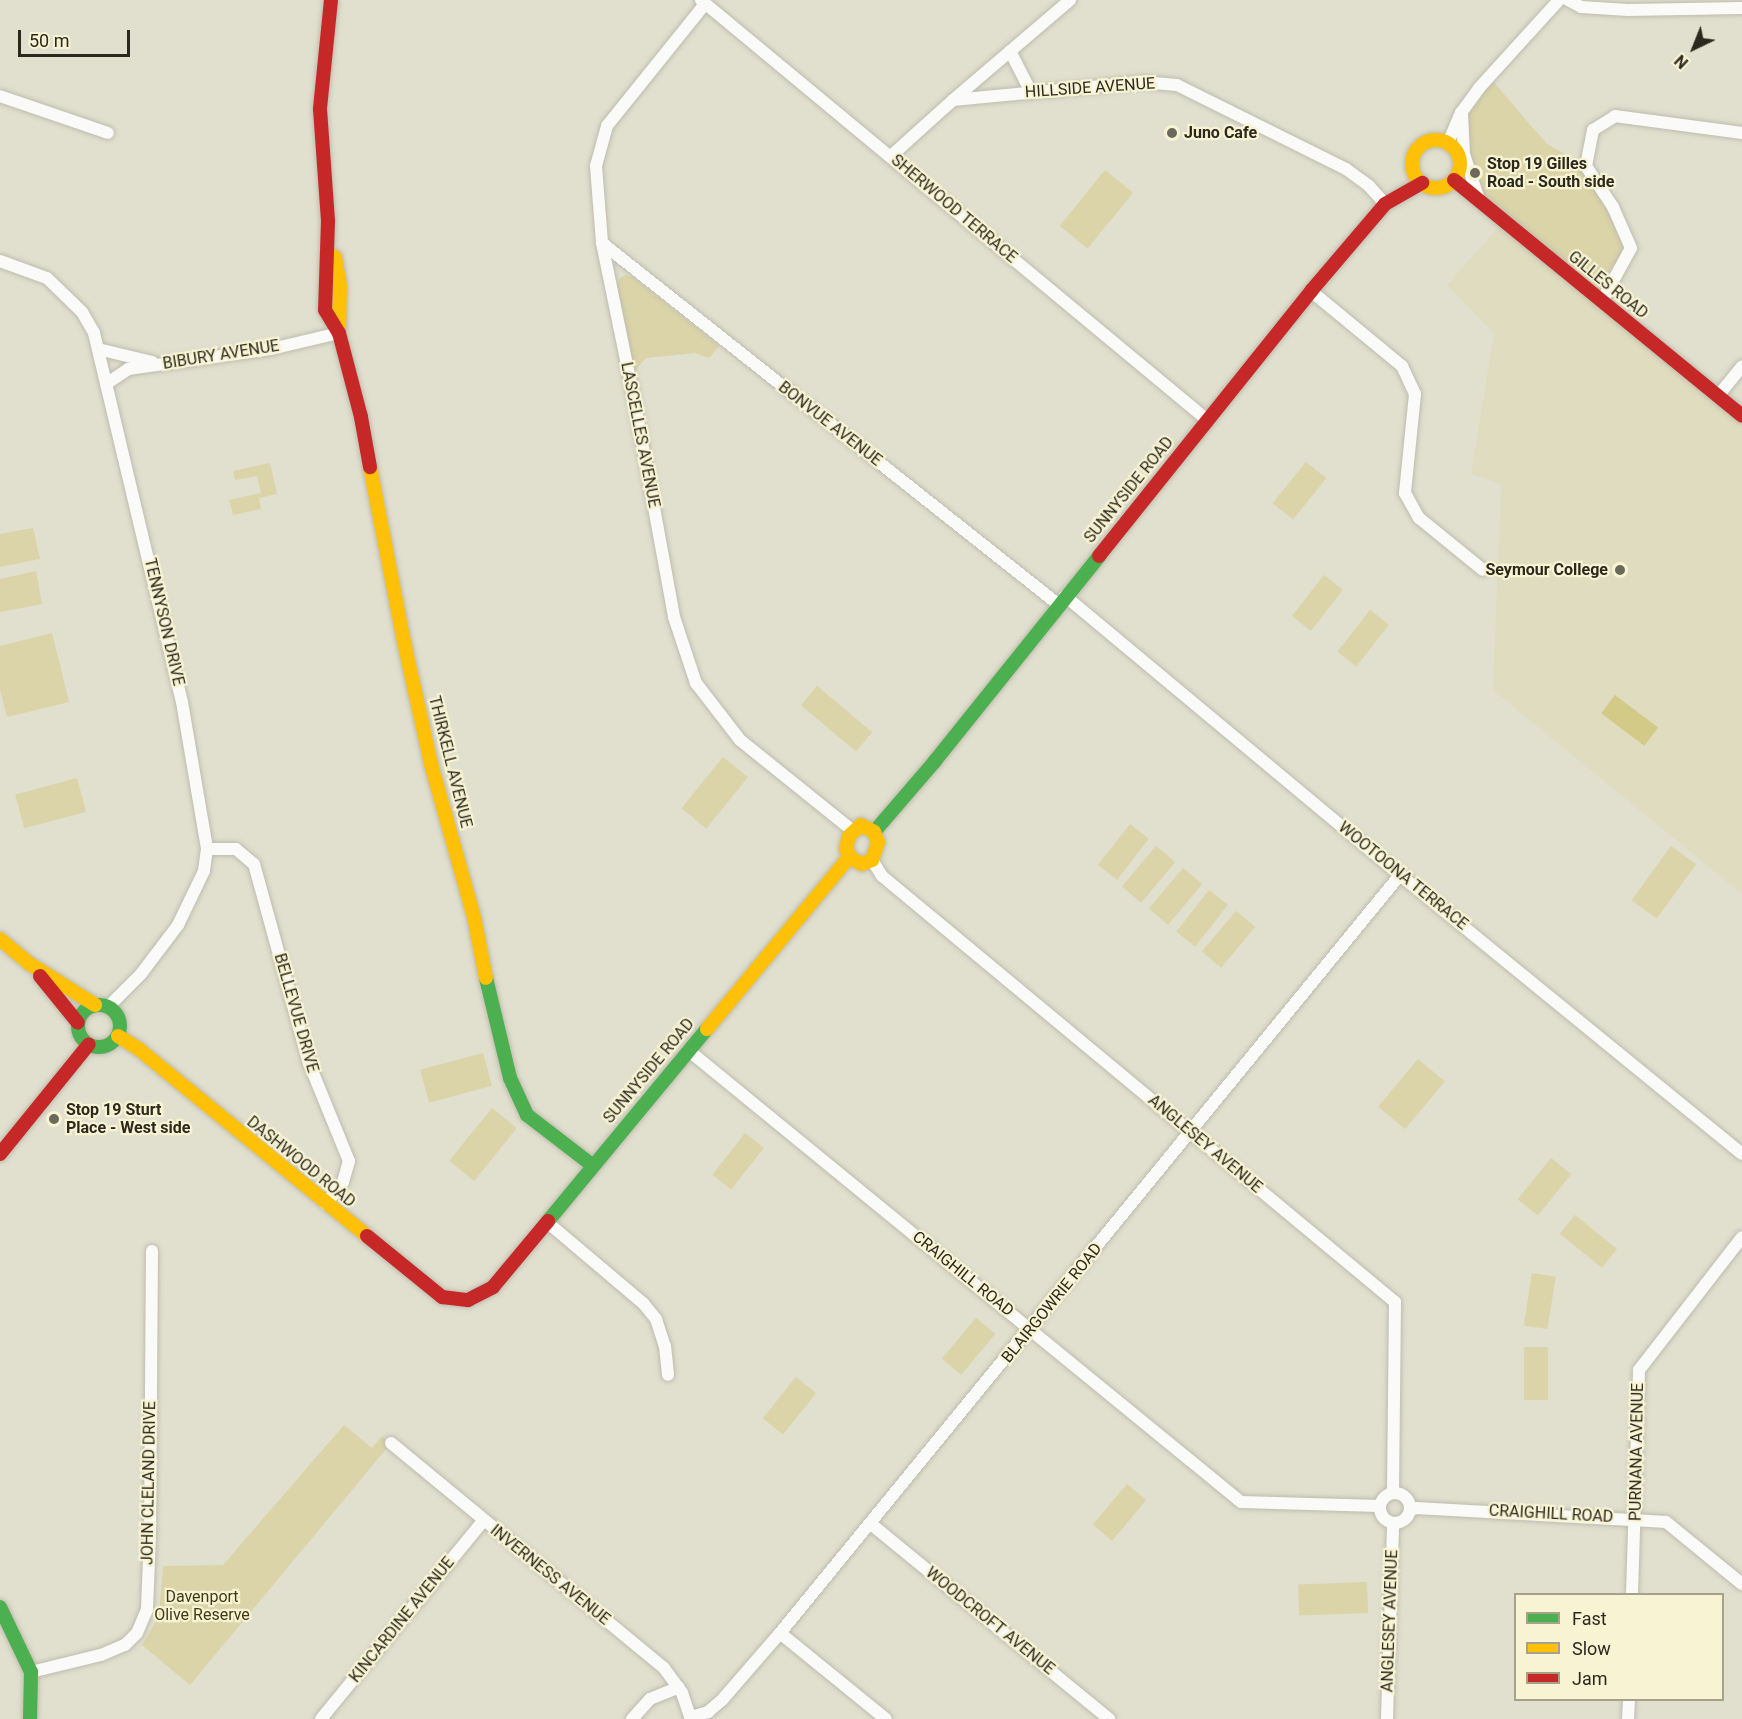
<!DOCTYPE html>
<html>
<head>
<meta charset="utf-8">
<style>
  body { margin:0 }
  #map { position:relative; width:1742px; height:1719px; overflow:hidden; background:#e1dfce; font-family:Roboto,sans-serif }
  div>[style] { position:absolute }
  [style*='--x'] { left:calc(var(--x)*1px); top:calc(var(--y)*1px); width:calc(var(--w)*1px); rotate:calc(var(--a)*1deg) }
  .built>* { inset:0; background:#e0dcbf }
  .green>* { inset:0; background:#dad4a8; transform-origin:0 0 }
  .water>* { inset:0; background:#d3ca88; transform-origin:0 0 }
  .roads { filter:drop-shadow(0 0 2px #bebcae) drop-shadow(0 0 2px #bebcae) }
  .street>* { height:12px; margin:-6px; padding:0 6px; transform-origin:6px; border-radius:6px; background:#fafaf8 }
  .street>.ring { margin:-6px; padding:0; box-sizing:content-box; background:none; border:12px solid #fafaf8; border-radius:50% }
  .fast>* { height:14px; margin:-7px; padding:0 7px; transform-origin:7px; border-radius:7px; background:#4caf50 }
  .fast>.ring { margin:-7px; padding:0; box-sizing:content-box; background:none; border:14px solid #4caf50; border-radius:50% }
  .slow>* { height:14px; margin:-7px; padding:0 7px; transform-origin:7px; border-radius:7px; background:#ffc107 }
  .slow>.ring { margin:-7px; padding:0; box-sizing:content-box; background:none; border:14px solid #ffc107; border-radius:50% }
  .jam>* { height:14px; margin:-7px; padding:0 7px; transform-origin:7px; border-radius:7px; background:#c62828 }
  .dots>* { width:16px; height:16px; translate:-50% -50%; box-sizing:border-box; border:3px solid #f7f3d3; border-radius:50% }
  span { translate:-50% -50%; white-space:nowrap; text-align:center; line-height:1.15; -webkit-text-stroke:4.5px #f7f3d3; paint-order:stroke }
  .street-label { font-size:16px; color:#2b291d }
  .poi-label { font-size:16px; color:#2b291d; font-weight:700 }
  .left { translate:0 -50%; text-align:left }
  .right { translate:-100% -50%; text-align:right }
  .park-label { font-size:16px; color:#3f3a14 }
  .legend { position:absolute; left:1514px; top:1593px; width:210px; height:108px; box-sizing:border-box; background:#f7f3d3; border:2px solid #a5a28a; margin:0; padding:8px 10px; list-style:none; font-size:18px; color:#2b291d }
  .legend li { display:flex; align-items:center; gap:12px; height:30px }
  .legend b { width:30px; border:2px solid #a5a28a }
  .north { position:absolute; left:1664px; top:18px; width:60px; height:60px; -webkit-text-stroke:4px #f7f3d3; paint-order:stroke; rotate:223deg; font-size:16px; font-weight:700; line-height:24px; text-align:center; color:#2b291d }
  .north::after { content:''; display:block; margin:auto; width:21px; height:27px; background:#2b291d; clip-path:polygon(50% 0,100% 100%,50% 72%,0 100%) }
  .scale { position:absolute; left:18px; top:30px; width:112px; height:27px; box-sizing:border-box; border:3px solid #2b291d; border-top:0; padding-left:8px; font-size:18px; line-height:21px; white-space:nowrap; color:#2b291d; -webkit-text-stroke:4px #f7f3d3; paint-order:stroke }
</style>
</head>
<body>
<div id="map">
  <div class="built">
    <i style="clip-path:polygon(1504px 221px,1742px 416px,1742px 894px,1493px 690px,1501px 484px,1471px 474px,1494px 333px,1447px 285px)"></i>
  </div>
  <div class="green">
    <i style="clip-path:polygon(1489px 77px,1547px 144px,1586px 166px,1631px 248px,1602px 301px,1457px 176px,1460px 164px,1459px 155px,1448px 143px)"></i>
    <i style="left:1105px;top:170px;width:36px;height:72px;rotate:39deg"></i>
    <i style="clip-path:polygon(626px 275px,634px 278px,719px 346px,709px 358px,695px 353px,646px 358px,633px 373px,616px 286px,620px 278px)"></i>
    <i style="left:1306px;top:462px;width:26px;height:53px;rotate:39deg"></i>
    <i style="clip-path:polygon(270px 463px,277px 494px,259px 498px,261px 509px,233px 515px,229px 500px,261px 493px,257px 476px,235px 480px,233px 471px)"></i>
    <i style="clip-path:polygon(33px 528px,40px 559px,0 567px,0 534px)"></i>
    <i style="clip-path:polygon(36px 571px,42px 604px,0 612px,0 579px)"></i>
    <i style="left:1324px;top:575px;width:24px;height:52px;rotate:38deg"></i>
    <i style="left:1370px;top:610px;width:24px;height:53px;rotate:38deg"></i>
    <i style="clip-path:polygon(52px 633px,69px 702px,7px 717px,0 690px,0 646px)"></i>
    <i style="left:817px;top:686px;width:72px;height:25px;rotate:40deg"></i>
    <i style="left:723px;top:757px;width:32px;height:66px;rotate:39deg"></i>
    <i style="left:77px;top:778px;width:35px;height:64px;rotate:75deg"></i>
    <i style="left:1130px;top:824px;width:24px;height:52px;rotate:38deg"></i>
    <i style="left:1156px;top:846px;width:25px;height:53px;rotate:40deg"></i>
    <i style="left:1671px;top:846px;width:31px;height:67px;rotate:36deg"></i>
    <i style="left:1183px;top:868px;width:25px;height:53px;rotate:40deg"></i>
    <i style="left:1209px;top:890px;width:24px;height:53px;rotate:38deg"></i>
    <i style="left:1236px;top:911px;width:25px;height:53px;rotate:40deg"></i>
    <i style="left:483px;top:1053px;width:34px;height:65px;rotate:75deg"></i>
    <i style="left:1418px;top:1059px;width:35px;height:62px;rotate:40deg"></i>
    <i style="left:492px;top:1108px;width:32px;height:68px;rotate:39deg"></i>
    <i style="left:745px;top:1133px;width:24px;height:53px;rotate:38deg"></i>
    <i style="left:1551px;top:1158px;width:26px;height:53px;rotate:39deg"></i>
    <i style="left:1575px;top:1215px;width:54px;height:24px;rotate:39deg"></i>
    <i style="left:1532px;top:1273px;width:24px;height:53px;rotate:9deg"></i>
    <i style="left:976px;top:1318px;width:25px;height:53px;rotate:40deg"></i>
    <i style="left:1524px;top:1347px;width:24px;height:53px"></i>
    <i style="left:796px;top:1377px;width:26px;height:53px;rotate:39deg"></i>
    <i style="clip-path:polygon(344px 1425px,372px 1448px,382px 1436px,391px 1443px,190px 1685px,142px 1645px,159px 1616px,163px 1566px,223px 1565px)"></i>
    <i style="left:1127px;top:1484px;width:25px;height:53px;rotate:40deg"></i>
    <i style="left:1367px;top:1582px;width:31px;height:69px;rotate:88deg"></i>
  </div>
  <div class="water">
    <i style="left:1615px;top:695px;width:54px;height:23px;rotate:37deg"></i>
  </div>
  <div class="roads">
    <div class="street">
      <i style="--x:701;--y:0;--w:656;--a:39.68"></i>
      <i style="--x:1568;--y:0;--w:15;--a:28"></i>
      <i style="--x:1581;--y:7;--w:47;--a:3.7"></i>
      <i style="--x:1628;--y:10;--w:114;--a:-1"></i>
      <i style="--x:705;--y:4;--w:156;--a:128.8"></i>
      <i style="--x:607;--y:126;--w:41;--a:105.4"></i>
      <i style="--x:596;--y:166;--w:77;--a:85.5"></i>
      <i style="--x:602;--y:243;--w:164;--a:78.4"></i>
      <i style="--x:635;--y:404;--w:217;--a:79.6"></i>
      <i style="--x:674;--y:617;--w:70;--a:71.6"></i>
      <i style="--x:696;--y:683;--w:72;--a:52.3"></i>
      <i style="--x:740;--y:740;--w:144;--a:38.8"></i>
      <i style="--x:1010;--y:51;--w:46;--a:62.9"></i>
      <i style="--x:0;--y:96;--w:114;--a:18.9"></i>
      <i style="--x:953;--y:100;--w:154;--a:-40.5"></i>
      <i style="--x:1462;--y:114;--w:40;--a:87.1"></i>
      <i style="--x:1464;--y:154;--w:48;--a:71.9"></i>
      <i style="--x:1448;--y:143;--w:33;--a:-67"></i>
      <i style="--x:1461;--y:113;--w:31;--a:-54"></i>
      <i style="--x:1479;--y:88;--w:119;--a:-47.7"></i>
      <i style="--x:891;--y:156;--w:84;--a:-42.1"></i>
      <i style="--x:953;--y:100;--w:190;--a:-5.4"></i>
      <i style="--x:1142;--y:82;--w:35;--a:5"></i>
      <i style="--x:1177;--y:85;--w:189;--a:26.4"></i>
      <i style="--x:1346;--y:169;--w:29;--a:36"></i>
      <i style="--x:1369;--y:186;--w:24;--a:48"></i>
      <i style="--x:602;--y:243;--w:583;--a:38.38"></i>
      <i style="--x:0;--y:261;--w:50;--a:19.9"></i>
      <i style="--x:47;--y:278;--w:49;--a:44.2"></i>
      <i style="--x:82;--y:312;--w:24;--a:60"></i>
      <i style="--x:94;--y:333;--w:379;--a:76.6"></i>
      <i style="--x:182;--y:702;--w:149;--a:80.3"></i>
      <i style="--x:207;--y:849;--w:22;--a:98"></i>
      <i style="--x:204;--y:871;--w:60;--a:115.7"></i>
      <i style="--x:178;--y:925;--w:61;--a:127.1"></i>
      <i style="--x:141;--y:974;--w:47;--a:135"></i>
      <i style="--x:1311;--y:291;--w:118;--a:39.5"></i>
      <i style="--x:1402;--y:366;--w:31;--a:65"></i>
      <i style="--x:1415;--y:394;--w:100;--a:95.8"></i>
      <i style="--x:1405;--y:493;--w:29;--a:61"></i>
      <i style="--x:1419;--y:518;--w:82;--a:39.1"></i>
      <i style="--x:1602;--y:301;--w:60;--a:-61.3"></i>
      <i style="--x:1631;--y:248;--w:45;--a:-113.7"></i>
      <i style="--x:1613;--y:207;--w:49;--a:-123.4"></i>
      <i style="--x:1586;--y:166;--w:37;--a:-79"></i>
      <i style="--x:1593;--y:130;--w:26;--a:-32"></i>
      <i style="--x:1615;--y:116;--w:128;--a:7.6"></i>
      <i style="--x:98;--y:349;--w:56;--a:13.5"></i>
      <i style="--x:106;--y:384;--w:27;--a:-34"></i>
      <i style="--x:128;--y:369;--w:144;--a:-8"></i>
      <i style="--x:271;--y:349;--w:70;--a:-13.2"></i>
      <i style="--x:1718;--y:396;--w:38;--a:-51"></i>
      <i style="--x:1065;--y:596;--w:436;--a:39.8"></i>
      <i style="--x:1400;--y:875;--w:441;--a:39.2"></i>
      <i style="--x:207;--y:849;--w:29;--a:0"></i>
      <i style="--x:236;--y:849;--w:23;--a:40"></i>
      <i style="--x:254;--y:864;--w:206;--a:74.6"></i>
      <i style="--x:309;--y:1063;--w:106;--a:67.8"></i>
      <i style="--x:349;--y:1161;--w:22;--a:106"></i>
      <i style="--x:343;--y:1182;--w:28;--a:128"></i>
      <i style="--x:872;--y:860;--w:19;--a:58"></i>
      <i style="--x:882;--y:876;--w:667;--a:39.71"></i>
      <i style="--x:1395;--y:1302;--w:191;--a:90.6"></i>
      <i style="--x:688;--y:1050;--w:714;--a:39.26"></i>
      <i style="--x:1241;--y:1502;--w:138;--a:1.7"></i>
      <i style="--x:547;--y:1222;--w:126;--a:40.2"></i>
      <i style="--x:643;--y:1303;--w:21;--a:51"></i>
      <i style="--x:656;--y:1319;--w:28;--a:72"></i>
      <i style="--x:665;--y:1346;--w:29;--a:84"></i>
      <i style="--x:391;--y:1443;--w:354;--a:39.5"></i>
      <i style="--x:664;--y:1668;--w:31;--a:54"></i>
      <i style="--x:682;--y:1693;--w:28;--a:71"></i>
      <i class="ring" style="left:1380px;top:1493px;width:18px;height:18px"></i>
      <i style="--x:1410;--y:1510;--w:7;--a:-16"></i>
      <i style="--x:1417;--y:1508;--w:249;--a:3.2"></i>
      <i style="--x:1666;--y:1522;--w:98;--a:39.2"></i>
      <i style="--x:871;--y:1524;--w:308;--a:39.3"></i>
      <i style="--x:1632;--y:1594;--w:224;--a:-88.2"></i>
      <i style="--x:1639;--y:1370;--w:168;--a:-52.2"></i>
      <i style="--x:780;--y:1633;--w:136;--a:39.1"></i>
      <i style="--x:31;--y:1672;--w:72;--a:-13.7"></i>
      <i style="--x:101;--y:1655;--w:26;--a:-23"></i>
      <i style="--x:125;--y:1645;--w:17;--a:-45"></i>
      <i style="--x:137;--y:1633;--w:26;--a:-67"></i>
      <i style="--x:147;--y:1609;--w:75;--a:-87.7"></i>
      <i style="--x:150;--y:1534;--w:283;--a:-89.6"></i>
      <i style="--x:691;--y:1717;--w:18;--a:-16"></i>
      <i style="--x:708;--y:1712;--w:18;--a:-41"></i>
      <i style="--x:722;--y:1700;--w:89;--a:-49.1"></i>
      <i style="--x:780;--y:1633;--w:979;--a:-50.72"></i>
      <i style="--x:321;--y:1719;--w:256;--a:-50.7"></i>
      <i style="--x:632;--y:1719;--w:27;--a:-48"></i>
      <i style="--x:650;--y:1699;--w:31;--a:-22"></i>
      <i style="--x:1387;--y:1719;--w:195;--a:-88.2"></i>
      <i style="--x:1628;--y:1719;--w:19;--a:-87"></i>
    </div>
    <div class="fast">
      <i style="--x:874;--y:832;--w:94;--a:-49.3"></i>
      <i style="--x:935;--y:761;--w:263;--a:-51.3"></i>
      <i style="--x:486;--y:978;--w:103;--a:76.5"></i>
      <i style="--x:510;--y:1078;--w:41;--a:65.3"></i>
      <i style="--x:527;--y:1115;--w:82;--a:37.6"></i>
      <i class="ring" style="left:78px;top:1005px;width:28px;height:28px"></i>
      <i style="--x:548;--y:1221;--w:249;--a:-50.4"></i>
      <i style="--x:0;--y:1607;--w:72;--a:64.5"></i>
      <i style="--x:31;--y:1672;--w:47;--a:91.2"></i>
    </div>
    <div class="slow">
      <i class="ring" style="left:1412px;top:140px;width:34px;height:34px"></i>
      <i style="--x:335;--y:257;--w:29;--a:80"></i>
      <i style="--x:340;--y:286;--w:47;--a:91.2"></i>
      <i style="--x:370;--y:467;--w:178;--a:79"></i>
      <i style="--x:404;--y:642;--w:125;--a:77.5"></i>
      <i style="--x:431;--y:764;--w:159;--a:74.3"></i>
      <i style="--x:474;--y:917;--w:62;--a:78.9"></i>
      <i style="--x:861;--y:825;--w:15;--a:28"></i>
      <i style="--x:874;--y:832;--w:11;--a:68"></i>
      <i style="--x:878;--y:842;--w:19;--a:108"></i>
      <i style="--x:872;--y:860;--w:11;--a:158"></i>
      <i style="--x:862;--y:864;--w:11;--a:-153"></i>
      <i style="--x:852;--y:859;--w:12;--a:-121"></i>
      <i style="--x:846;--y:849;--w:13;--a:-77"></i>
      <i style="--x:849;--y:836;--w:16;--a:-43"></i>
      <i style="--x:0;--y:939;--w:39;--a:40"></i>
      <i style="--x:30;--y:964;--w:77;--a:32.2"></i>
      <i style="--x:707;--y:1029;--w:224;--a:-50.4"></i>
      <i style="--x:118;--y:1036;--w:26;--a:32"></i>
      <i style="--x:140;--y:1050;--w:293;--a:39.3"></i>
    </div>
    <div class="jam">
      <i style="--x:331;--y:0;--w:110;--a:95.8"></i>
      <i style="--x:320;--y:109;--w:112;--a:85.9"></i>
      <i style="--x:328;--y:221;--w:89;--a:91.9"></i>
      <i style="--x:325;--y:310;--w:27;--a:59"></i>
      <i style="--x:339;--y:333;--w:87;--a:75.3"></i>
      <i style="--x:361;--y:417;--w:51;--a:79.8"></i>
      <i style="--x:1454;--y:180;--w:372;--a:39.3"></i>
      <i style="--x:1099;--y:556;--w:339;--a:-51.3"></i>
      <i style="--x:1311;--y:291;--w:114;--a:-49.6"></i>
      <i style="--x:1385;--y:204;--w:43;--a:-29.6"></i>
      <i style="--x:40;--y:976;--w:60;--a:51"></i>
      <i style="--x:0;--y:1154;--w:141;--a:-51"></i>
      <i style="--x:367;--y:1236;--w:97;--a:39.1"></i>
      <i style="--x:442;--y:1297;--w:26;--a:7"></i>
      <i style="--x:468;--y:1300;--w:28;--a:-27"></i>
      <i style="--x:493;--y:1287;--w:86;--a:-50.2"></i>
    </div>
  </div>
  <div class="dots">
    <i style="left:1172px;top:133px;background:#6b695b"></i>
    <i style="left:1475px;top:173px;background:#6b695b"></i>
    <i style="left:1620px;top:570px;background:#6b695b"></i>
    <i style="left:54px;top:1119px;background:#6b695b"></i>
  </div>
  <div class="street-label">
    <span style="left:1090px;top:88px;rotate:-4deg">HILLSIDE AVENUE</span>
    <span style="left:954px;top:209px;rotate:40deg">SHERWOOD TERRACE</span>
    <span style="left:1608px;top:285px;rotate:39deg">GILLES ROAD</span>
    <span style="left:221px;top:355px;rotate:-9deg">BIBURY AVENUE</span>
    <span style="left:830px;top:424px;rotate:38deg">BONVUE AVENUE</span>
    <span style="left:640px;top:435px;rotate:79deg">LASCELLES AVENUE</span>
    <span style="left:1129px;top:490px;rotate:-51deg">SUNNYSIDE ROAD</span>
    <span style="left:164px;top:622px;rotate:77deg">TENNYSON DRIVE</span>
    <span style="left:450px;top:762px;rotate:76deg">THIRKELL AVENUE</span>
    <span style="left:1403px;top:876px;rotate:39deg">WOOTOONA TERRACE</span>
    <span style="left:296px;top:1013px;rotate:74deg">BELLEVUE DRIVE</span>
    <span style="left:649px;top:1071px;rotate:-50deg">SUNNYSIDE ROAD</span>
    <span style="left:1205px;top:1144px;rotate:40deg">ANGLESEY AVENUE</span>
    <span style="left:301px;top:1162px;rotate:39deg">DASHWOOD ROAD</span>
    <span style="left:963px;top:1274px;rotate:39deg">CRAIGHILL ROAD</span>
    <span style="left:1052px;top:1303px;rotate:-51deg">BLAIRGOWRIE ROAD</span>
    <span style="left:1637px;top:1452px;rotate:-89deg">PURNANA AVENUE</span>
    <span style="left:149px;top:1483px;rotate:-89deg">JOHN CLELAND DRIVE</span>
    <span style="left:1551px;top:1514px;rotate:3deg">CRAIGHILL ROAD</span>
    <span style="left:550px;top:1575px;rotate:39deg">INVERNESS AVENUE</span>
    <span style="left:402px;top:1620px;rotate:-51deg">KINCARDINE AVENUE</span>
    <span style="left:990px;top:1621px;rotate:39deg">WOODCROFT AVENUE</span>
    <span style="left:1390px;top:1621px;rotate:-88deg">ANGLESEY AVENUE</span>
  </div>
  <div class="poi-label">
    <span class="left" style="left:1184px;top:133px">Juno Cafe</span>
    <span class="left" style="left:1487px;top:173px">Stop 19 Gilles<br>Road - South side</span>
    <span class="right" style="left:1608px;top:570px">Seymour College</span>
    <span class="left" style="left:66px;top:1119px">Stop 19 Sturt<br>Place - West side</span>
  </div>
  <div class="park-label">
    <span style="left:202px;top:1606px">Davenport<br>Olive Reserve</span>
  </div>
  <ul class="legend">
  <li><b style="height:8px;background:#4caf50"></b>Fast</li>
  <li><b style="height:8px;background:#ffc107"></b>Slow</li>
  <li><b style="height:8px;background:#c62828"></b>Jam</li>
  </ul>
  <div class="north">N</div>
  <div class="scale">50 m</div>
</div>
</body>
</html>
